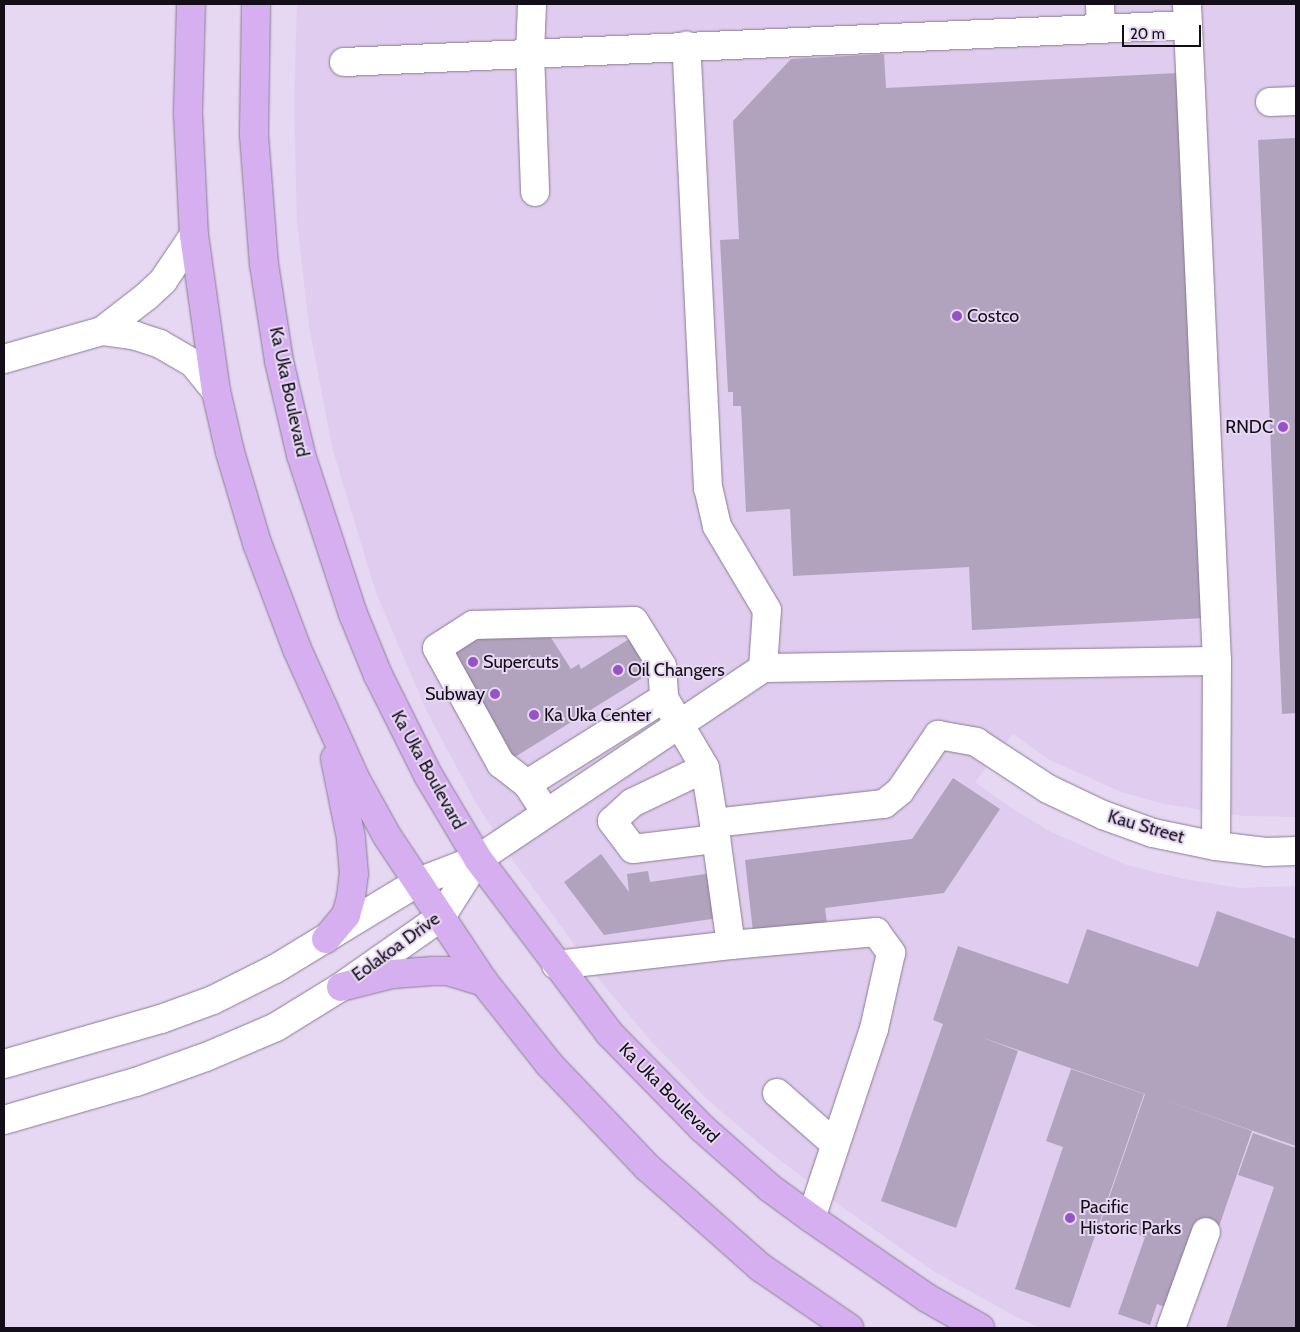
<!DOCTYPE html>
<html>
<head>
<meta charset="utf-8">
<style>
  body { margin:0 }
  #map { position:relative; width:1300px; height:1332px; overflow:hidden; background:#e6d8f3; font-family:Cabin,sans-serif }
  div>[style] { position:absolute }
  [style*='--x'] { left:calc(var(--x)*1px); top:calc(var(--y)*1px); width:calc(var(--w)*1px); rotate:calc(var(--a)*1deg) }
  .built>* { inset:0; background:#dfccee }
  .building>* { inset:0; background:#b1a3bd }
  .roads { filter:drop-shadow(0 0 1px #897b94) drop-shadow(0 0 1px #897b94) }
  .minor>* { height:28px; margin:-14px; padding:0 14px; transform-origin:14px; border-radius:14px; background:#fff }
  .major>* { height:28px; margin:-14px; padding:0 14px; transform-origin:14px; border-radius:14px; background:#d6aff1 }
  .dots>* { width:14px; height:14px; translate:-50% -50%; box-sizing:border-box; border:2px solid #e6d8f3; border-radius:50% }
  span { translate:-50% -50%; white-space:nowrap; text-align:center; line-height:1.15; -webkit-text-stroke:4px #e6d8f3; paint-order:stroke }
  .poi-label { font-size:18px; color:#130e17 }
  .left { translate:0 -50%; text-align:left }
  .right { translate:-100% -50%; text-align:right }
  .street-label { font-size:18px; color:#130e17 }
  .frame { position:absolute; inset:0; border:5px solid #130e17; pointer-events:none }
  .scale { position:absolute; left:1122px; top:25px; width:79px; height:22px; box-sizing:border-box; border:2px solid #130e17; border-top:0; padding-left:6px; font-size:15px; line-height:18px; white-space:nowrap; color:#130e17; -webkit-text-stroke:4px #e6d8f3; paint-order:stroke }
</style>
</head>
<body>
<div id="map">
  <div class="built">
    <i style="clip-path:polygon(297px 4px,1296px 4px,1296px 817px,1244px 816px,1164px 804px,1121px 792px,1048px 759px,1013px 734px,975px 782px,1010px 807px,1051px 832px,1127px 865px,1184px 879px,1239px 888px,1296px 886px,1296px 1328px,1040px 1328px,1015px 1316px,933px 1271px,845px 1209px,773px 1155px,709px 1101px,649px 1039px,602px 983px,515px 863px,477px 805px,428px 714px,376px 593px,332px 447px,309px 326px,297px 222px,294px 104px)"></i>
  </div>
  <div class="building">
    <i style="clip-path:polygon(884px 54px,886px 88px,1177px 73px,1205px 618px,972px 630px,969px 567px,793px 576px,790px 509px,746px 512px,741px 406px,733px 406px,733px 392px,728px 392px,720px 240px,739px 239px,733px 121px,791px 59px)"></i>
    <i style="clip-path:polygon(1296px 138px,1296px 713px,1282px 714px,1258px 140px)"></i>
    <i style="clip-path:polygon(546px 630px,571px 669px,579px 664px,581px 669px,634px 636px,655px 670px,510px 760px,450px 650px,489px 631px)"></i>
    <i style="clip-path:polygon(953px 778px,1000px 809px,944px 893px,825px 908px,827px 923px,753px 932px,745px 860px,912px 839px)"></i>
    <i style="clip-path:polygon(601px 854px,629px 892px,627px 874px,648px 871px,650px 882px,712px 873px,718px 918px,604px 935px,564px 882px)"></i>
    <i style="clip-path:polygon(1217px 911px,1296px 939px,1296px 1146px,1156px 1097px,1252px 1131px,1216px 1235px,1168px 1308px,1157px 1304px,1150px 1325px,1118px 1314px,1145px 1237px,1101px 1221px,1145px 1094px,978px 1036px,1018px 1051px,956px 1228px,881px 1201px,943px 1024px,933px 1020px,958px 946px,1068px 984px,1087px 929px,1198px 967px)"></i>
    <i style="clip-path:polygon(1071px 1069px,1144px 1094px,1070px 1308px,1015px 1289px,1063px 1147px,1046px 1141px)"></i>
    <i style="clip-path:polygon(1253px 1133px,1296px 1148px,1296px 1328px,1226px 1328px,1274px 1187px,1238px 1175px)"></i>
  </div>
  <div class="roads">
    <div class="minor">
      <i style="--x:532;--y:4;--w:49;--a:92.3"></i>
      <i style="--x:530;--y:53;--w:139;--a:87.9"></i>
      <i style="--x:1100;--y:4;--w:24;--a:88"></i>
      <i style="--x:1187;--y:4;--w:658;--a:87.39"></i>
      <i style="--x:1217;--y:661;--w:185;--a:90.3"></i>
      <i style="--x:344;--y:62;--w:845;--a:-2.51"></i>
      <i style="--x:1270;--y:102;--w:26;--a:-2"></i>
      <i style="--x:102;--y:331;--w:34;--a:8"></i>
      <i style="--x:136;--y:336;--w:25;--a:18"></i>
      <i style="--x:160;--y:344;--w:39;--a:30"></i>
      <i style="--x:194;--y:364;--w:35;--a:51"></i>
      <i style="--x:4;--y:359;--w:102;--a:-15.9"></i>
      <i style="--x:102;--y:331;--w:57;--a:-37.9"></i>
      <i style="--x:147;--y:296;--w:22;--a:-43"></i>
      <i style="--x:163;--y:281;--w:55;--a:-56"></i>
      <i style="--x:763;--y:668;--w:454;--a:-0.9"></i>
      <i style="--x:705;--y:768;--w:81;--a:154.4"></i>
      <i style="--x:632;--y:803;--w:27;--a:138"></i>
      <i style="--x:612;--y:821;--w:35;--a:53"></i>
      <i style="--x:633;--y:849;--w:84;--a:-6.9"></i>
      <i style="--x:527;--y:784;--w:33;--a:-142"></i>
      <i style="--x:501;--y:764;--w:132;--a:-118.9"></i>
      <i style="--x:437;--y:648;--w:43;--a:-32.6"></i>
      <i style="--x:473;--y:625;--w:161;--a:-1.4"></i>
      <i style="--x:634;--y:621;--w:53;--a:58.1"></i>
      <i style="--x:662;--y:666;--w:32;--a:86"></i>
      <i style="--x:546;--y:813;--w:35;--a:-123"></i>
      <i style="--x:527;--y:784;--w:162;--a:-32.1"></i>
      <i style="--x:664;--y:698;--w:81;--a:59.6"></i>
      <i style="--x:705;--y:768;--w:56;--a:80.7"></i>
      <i style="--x:714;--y:823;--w:171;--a:-6.4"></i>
      <i style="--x:884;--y:804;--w:21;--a:-39"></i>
      <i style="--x:900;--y:791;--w:68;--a:-55.8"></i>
      <i style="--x:938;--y:735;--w:39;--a:10"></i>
      <i style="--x:976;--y:742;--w:86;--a:33.1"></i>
      <i style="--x:1048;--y:789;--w:61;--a:25.3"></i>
      <i style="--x:1103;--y:815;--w:53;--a:19.8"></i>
      <i style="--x:1153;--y:833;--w:64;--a:11.7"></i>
      <i style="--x:1216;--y:846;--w:50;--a:6.8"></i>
      <i style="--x:1266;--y:852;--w:30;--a:-2"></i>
      <i style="--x:714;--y:823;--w:123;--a:82.1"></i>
      <i style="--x:556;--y:965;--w:176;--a:-6.5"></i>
      <i style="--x:731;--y:945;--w:146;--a:-5.1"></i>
      <i style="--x:876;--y:932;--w:26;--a:54"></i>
      <i style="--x:891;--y:953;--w:78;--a:102.6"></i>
      <i style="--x:874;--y:1029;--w:199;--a:108.4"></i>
      <i style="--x:4;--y:1064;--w:163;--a:-16"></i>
      <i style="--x:161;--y:1019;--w:55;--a:-20.1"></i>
      <i style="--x:213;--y:1000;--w:69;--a:-26.6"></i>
      <i style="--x:275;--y:969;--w:167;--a:-31.3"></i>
      <i style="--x:418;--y:882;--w:64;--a:-21"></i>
      <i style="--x:478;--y:859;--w:343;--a:-33.8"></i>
      <i style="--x:763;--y:668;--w:58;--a:-86.1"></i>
      <i style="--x:767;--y:610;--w:98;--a:-120.8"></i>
      <i style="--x:717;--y:526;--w:39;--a:-103"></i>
      <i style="--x:708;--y:488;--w:443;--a:-92.8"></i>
      <i style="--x:777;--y:1093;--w:76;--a:41.3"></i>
      <i style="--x:4;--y:1120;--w:137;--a:-16.1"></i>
      <i style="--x:136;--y:1082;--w:74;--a:-19.7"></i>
      <i style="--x:206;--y:1057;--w:76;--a:-23.2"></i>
      <i style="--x:276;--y:1027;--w:76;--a:-31.6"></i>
      <i style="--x:341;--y:987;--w:122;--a:-35"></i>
      <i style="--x:441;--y:917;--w:69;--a:-57.5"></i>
      <i style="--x:1171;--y:1328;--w:102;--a:-70"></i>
    </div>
    <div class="major">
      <i style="--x:191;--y:4;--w:109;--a:91.6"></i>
      <i style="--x:188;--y:113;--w:122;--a:87.2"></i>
      <i style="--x:194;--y:235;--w:158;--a:82"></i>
      <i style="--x:216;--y:391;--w:63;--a:77.1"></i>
      <i style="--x:230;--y:452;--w:95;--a:73.5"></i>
      <i style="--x:257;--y:543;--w:113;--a:69.3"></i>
      <i style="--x:297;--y:649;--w:144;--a:65.8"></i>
      <i style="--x:356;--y:780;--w:64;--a:61"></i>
      <i style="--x:387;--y:836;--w:175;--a:56.4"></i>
      <i style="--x:484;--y:982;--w:105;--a:51.6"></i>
      <i style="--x:549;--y:1064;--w:142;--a:46.4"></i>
      <i style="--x:647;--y:1167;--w:151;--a:41.5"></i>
      <i style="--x:760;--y:1267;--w:108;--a:34.4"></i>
      <i style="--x:256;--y:4;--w:131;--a:90.9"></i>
      <i style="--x:254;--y:135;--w:129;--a:85.6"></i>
      <i style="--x:264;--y:264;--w:98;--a:81.2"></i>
      <i style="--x:279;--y:361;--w:97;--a:76.8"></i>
      <i style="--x:301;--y:455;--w:167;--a:71.9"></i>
      <i style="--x:353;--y:614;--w:66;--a:67.7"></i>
      <i style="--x:378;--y:675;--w:112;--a:63.4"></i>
      <i style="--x:428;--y:775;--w:98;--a:59.2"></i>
      <i style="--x:478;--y:859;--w:219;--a:53"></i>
      <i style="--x:610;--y:1034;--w:132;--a:45.6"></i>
      <i style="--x:702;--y:1128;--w:91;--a:41.4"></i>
      <i style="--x:770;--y:1188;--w:51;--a:36.2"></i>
      <i style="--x:811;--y:1218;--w:141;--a:34.6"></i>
      <i style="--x:927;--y:1298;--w:61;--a:29.5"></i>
      <i style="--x:326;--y:939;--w:31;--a:-50"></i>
      <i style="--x:346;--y:915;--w:19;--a:-74"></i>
      <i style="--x:351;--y:897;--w:23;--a:-83"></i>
      <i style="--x:354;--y:874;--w:36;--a:-95"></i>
      <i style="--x:351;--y:838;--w:81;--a:-101.4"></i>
      <i style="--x:341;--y:987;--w:53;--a:-14.3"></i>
      <i style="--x:392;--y:974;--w:41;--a:-4.2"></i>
      <i style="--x:433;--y:971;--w:15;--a:0"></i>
      <i style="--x:448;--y:971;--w:38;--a:17"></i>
    </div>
  </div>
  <div class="dots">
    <i style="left:957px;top:316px;background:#9952c6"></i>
    <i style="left:1283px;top:427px;background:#9952c6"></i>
    <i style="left:473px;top:662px;background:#9952c6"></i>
    <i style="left:618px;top:670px;background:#9952c6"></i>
    <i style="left:495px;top:694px;background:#9952c6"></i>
    <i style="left:534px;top:715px;background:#9952c6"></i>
    <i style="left:1070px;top:1218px;background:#9952c6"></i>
  </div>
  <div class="poi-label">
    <span class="left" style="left:967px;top:316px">Costco</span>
    <span class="right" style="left:1273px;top:427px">RNDC</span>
    <span class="left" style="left:483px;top:662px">Supercuts</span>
    <span class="left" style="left:628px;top:670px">Oil Changers</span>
    <span class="right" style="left:485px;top:694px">Subway</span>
    <span class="left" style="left:544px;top:715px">Ka Uka Center</span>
    <span class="left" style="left:1080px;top:1218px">Pacific<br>Historic Parks</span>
  </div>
  <div class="street-label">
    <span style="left:289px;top:392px;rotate:78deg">Ka Uka Boulevard</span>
    <span style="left:428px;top:770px;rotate:61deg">Ka Uka Boulevard</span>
    <span style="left:1146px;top:827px;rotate:16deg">Kau Street</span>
    <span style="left:396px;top:947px;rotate:-36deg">Eolakoa Drive</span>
    <span style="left:669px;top:1093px;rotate:45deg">Ka Uka Boulevard</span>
  </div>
  <div class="frame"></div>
  <div class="scale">20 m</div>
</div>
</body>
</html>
